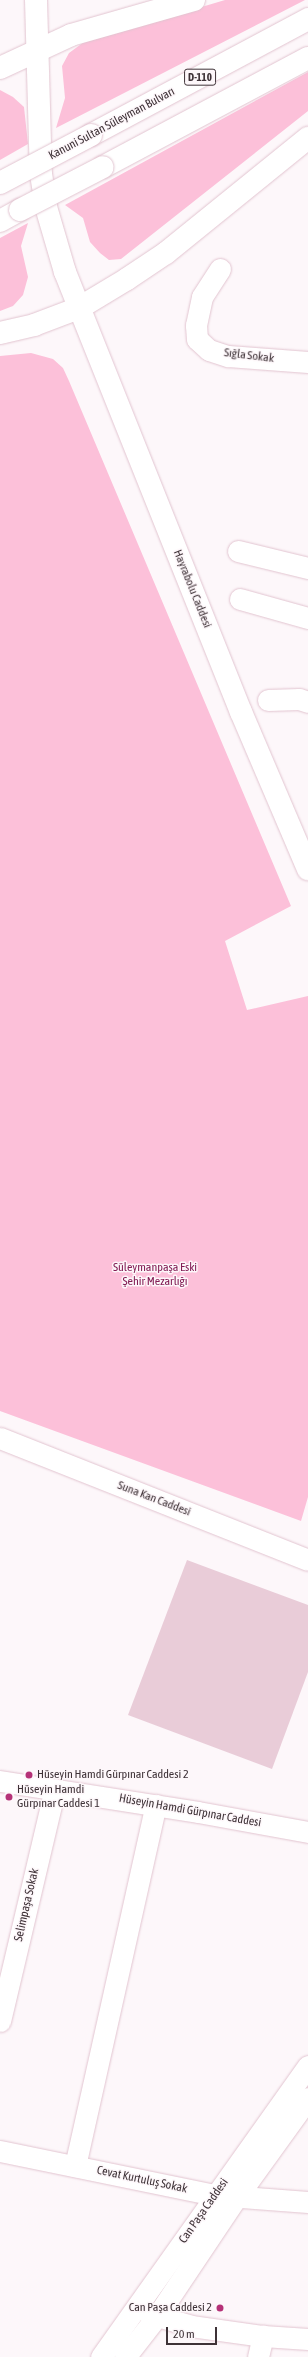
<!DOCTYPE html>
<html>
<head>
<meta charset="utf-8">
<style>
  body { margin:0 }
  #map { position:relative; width:308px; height:2357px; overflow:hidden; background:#fdf7fa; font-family:"Asap Condensed",sans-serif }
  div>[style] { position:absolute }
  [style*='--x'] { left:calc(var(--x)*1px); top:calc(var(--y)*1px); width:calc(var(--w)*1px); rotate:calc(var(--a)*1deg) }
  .green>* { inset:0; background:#fcc0d9 }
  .building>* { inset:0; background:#e9ccd8 }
  .roads { filter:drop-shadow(0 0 1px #e2c4d0) drop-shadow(0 0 1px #e2c4d0) }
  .minor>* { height:21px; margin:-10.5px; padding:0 10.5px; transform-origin:10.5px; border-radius:10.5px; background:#fff }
  .major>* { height:22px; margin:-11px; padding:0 11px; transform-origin:11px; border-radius:11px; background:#fff }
  .highway>* { height:22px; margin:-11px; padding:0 11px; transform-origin:11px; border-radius:11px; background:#fff }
  .bridges { filter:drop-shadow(0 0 1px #e2c4d0) drop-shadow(0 0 1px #e2c4d0) }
  .highway-bridge>* { height:22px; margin:-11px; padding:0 11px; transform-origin:11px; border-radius:11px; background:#fff }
  .dots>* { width:11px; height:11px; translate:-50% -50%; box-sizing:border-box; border:2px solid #fdf7fa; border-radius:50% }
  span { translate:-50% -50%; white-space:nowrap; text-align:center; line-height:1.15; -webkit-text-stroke:3px #fdf7fa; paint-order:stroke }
  .shield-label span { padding:1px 3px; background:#fdf7fa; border:1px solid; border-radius:3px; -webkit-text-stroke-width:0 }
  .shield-label { font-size:11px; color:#3e3237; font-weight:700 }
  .street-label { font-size:12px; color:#3e3237 }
  .park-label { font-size:12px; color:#821c54 }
  .poi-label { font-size:12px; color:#3e3237 }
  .left { translate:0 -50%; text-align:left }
  .right { translate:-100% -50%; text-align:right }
  .scale { position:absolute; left:166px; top:2327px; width:51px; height:18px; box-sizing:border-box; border:2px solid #3e3237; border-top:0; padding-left:5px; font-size:12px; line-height:14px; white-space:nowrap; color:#3e3237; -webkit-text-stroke:3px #fdf7fa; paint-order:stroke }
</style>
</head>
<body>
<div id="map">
  <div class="green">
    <i style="clip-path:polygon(225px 0,305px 0,56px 128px,65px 98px,62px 66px,69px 53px,84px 42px)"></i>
    <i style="clip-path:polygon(308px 72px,308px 111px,121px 259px,109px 260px,100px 253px,90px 242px,83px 218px,65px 205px)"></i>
    <i style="clip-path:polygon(0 90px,13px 97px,24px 107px,28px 144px,0 160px)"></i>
    <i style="clip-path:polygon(28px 223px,21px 246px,28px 277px,23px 295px,13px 306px,0 311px,0 238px)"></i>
    <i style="clip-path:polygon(31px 353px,53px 359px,63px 368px,69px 381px,291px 906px,225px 941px,247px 1010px,308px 996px,308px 1497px,301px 1521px,0 1411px,0 356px)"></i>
  </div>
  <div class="building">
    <i style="clip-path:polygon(187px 1560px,308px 1605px,308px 1672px,272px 1769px,128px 1715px)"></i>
  </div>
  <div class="roads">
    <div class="minor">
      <i style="--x:220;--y:269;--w:33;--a:123"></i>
      <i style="--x:202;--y:297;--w:29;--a:102"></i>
      <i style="--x:196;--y:325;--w:14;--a:86"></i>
      <i style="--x:197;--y:339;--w:16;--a:43"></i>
      <i style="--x:209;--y:350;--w:20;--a:18"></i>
      <i style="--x:228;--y:356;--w:80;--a:4.3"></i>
      <i style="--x:238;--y:551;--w:72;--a:13.7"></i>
      <i style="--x:240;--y:599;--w:71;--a:15.6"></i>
      <i style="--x:268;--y:700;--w:31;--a:-2"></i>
      <i style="--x:299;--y:699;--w:9;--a:18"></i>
      <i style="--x:0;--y:1438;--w:331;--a:21.6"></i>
      <i style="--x:0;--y:1781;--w:200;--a:8.9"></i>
      <i style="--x:198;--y:1812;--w:112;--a:10.3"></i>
      <i style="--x:0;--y:2021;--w:238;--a:-76.7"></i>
      <i style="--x:0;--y:2151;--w:219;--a:11.6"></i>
      <i style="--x:215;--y:2195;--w:93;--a:4.3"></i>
      <i style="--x:75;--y:2166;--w:370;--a:-77.4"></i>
      <i style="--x:144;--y:2310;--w:14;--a:25"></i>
      <i style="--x:157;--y:2316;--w:35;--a:16"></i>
      <i style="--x:191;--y:2326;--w:73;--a:7.9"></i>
      <i style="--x:263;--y:2336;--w:45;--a:3.8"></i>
      <i style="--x:101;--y:2357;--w:357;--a:-54.6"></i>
      <i style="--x:125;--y:2357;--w:52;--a:-52"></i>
      <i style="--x:157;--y:2316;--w:142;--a:-56.2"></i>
      <i style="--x:236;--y:2198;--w:123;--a:-54.2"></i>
      <i style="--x:258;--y:2357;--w:22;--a:-77"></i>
    </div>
    <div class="major">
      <i style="--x:36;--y:0;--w:174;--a:88.4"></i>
      <i style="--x:41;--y:174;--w:33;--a:81"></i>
      <i style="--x:46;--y:207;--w:68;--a:73.7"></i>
      <i style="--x:65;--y:272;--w:474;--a:68.2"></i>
      <i style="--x:241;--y:712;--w:171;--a:66.9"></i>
    </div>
    <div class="highway">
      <i style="--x:0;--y:68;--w:78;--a:-24.9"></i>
      <i style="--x:71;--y:35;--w:128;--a:-15.9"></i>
      <i style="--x:91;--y:135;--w:246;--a:-28.1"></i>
      <i style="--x:103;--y:167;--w:232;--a:-28"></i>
      <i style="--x:0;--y:221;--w:23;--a:-29"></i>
      <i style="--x:0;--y:333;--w:35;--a:-13"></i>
      <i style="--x:34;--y:325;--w:48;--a:-20.7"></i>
      <i style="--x:79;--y:308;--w:56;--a:-31.1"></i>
      <i style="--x:127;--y:279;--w:47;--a:-33.7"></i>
      <i style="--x:166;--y:253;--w:183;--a:-39"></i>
    </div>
  </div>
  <div class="bridges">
    <div class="highway-bridge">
      <i style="--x:0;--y:183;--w:103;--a:-27.8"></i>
      <i style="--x:20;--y:210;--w:93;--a:-27.4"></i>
    </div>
  </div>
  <div class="dots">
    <i style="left:29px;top:1775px;background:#b53278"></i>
    <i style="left:9px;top:1797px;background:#b53278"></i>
    <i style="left:220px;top:2308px;background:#b53278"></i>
  </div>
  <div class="shield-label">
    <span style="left:200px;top:77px">D-110</span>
  </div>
  <div class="street-label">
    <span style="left:112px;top:124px;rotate:-28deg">Kanuni Sultan Süleyman Bulvarı</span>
    <span style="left:249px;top:356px;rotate:7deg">Sığla Sokak</span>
    <span style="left:192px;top:589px;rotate:68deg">Hayrabolu Caddesi</span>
    <span style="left:154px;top:1499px;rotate:21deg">Suna Kan Caddesi</span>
    <span style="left:190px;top:1811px;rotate:10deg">Hüseyin Hamdi Gürpınar Caddesi</span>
    <span style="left:27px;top:1905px;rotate:-77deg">Selimpaşa Sokak</span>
    <span style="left:142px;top:2180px;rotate:12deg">Cevat Kurtuluş Sokak</span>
    <span style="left:204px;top:2211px;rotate:-55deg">Can Paşa Caddesi</span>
  </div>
  <div class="park-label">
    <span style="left:155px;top:1275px">Süleymanpaşa Eski<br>Şehir Mezarlığı</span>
  </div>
  <div class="poi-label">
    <span class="left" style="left:37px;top:1775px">Hüseyin Hamdi Gürpınar Caddesi 2</span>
    <span class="left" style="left:17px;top:1797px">Hüseyin Hamdi<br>Gürpınar Caddesi 1</span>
    <span class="right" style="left:212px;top:2308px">Can Paşa Caddesi 2</span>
  </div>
  <div class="scale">20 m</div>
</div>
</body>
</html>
